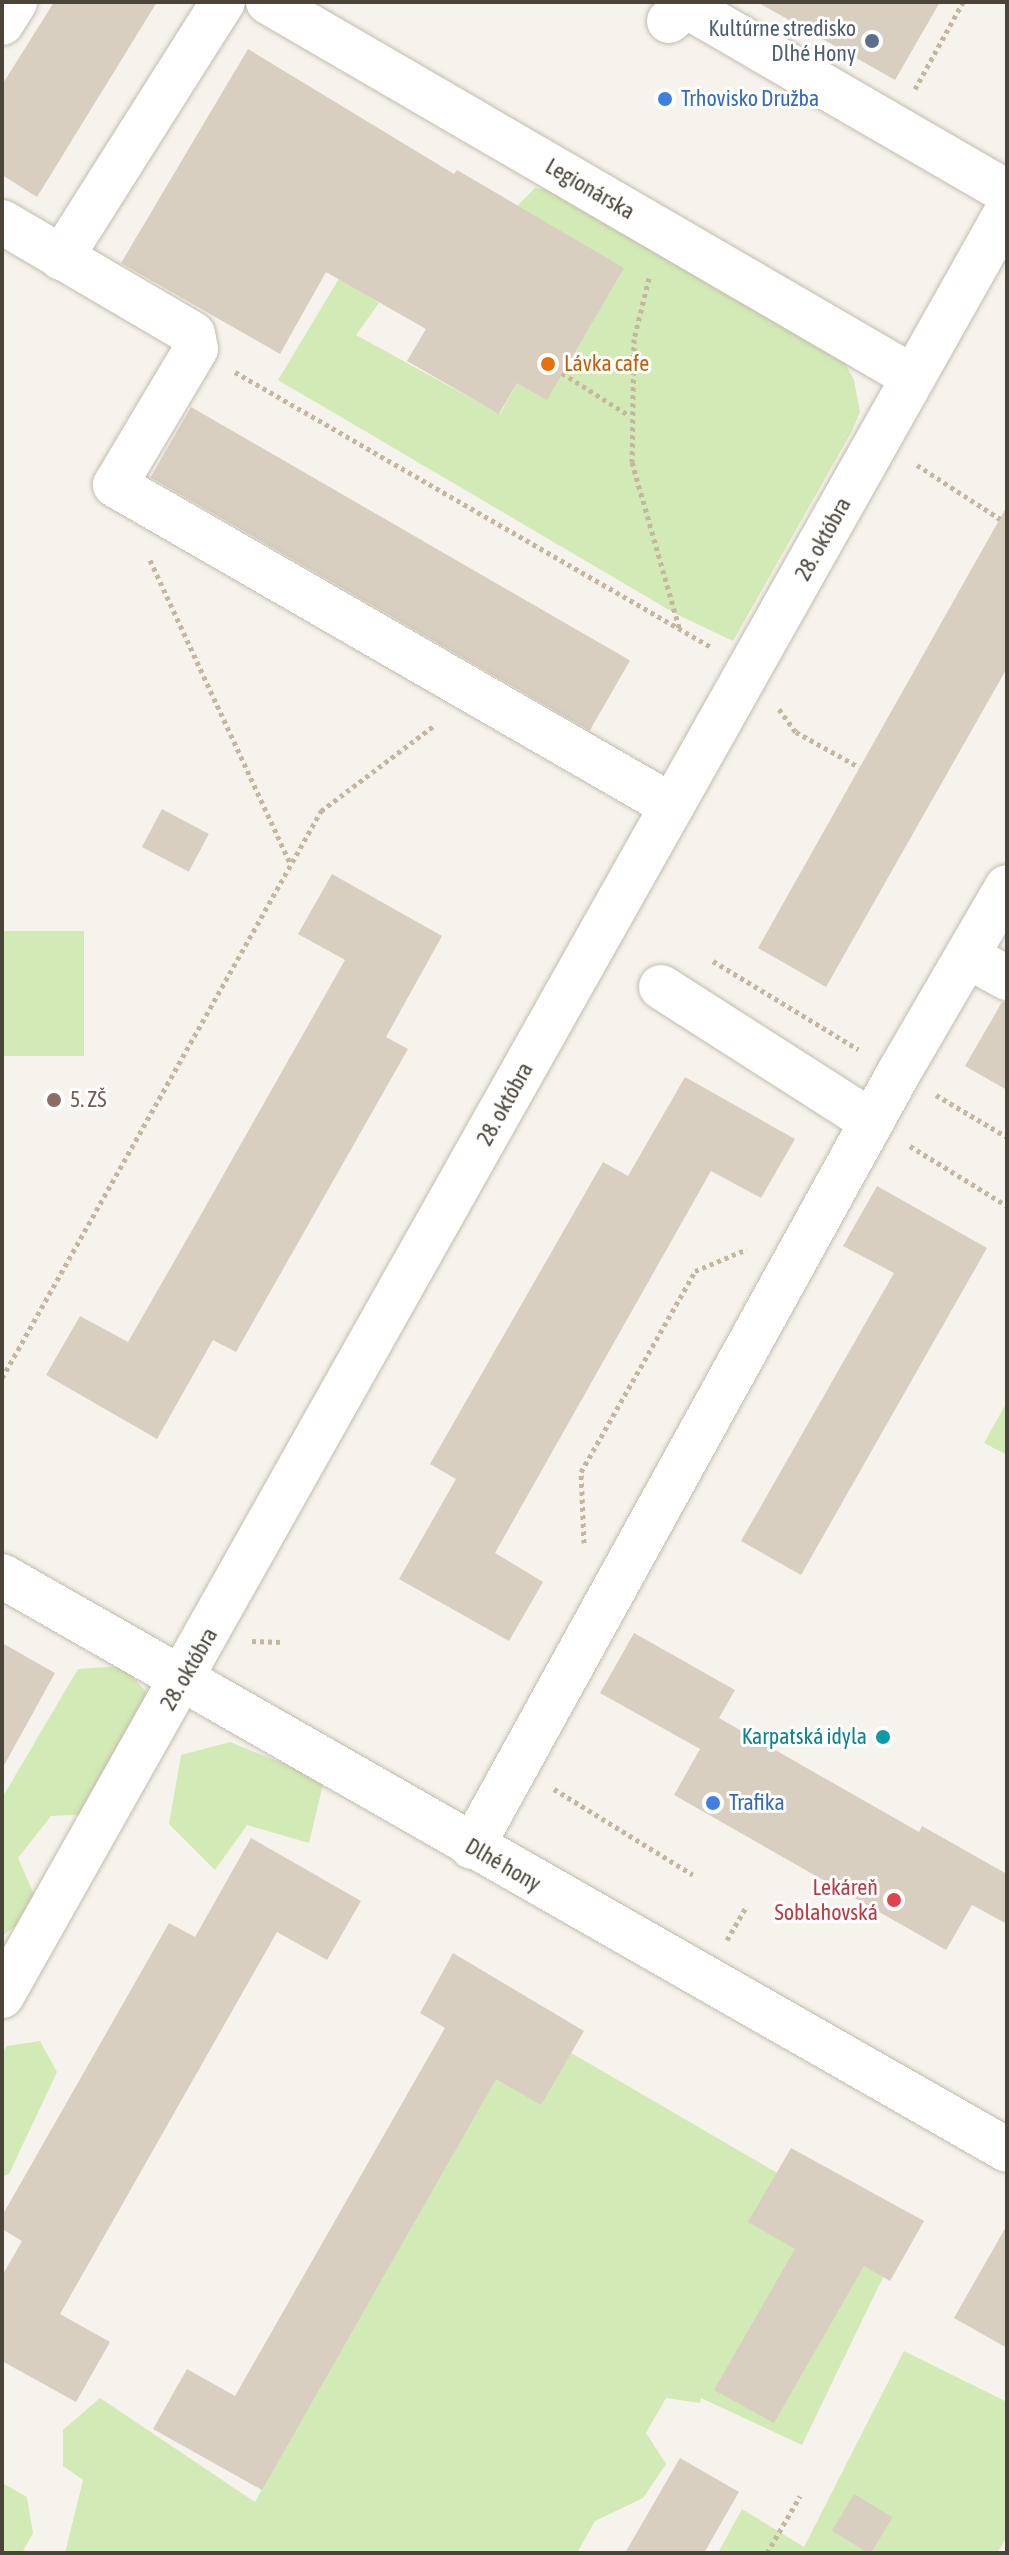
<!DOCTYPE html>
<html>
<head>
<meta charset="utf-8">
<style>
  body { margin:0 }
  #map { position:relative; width:1009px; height:2555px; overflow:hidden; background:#f6f3ec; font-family:"Asap Condensed",sans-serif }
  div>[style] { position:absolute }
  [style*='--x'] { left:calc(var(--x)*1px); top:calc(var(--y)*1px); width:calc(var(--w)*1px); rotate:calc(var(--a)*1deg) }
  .green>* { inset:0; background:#d2eab5; transform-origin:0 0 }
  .building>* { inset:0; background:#d8cfc1; transform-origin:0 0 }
  .path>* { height:5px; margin-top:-2.5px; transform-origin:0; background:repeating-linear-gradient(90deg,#c4b79f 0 4px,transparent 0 8px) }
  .roads { filter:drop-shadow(0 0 2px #c2bbae) drop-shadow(0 0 2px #c2bbae) }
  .minor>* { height:44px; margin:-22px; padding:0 22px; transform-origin:22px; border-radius:22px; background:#fff }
  .dots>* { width:22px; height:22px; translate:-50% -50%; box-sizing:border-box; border:4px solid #fff; border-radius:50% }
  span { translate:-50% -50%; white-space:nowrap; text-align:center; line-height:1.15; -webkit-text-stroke:6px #fff; paint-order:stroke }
  .service-label { font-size:22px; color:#4e5e75 }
  .right { translate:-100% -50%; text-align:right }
  .shop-label { font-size:22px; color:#366cbe }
  .left { translate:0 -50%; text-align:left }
  .street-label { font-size:22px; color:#4b4439 }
  .food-label { font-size:22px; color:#c56008 }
  .education-label { font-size:22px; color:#785e54 }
  .culture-label { font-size:22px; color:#0d838f }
  .health-label { font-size:22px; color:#be3a42 }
  .frame { position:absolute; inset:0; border:4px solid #4b4439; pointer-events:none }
</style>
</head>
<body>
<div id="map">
  <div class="green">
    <i style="clip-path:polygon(535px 188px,547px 189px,845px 363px,854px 380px,860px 412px,852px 431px,733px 641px,676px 614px,278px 380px,340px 277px,379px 303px,356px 335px,500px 414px,517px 383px,517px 206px)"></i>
    <i style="left:2px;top:931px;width:82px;height:125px"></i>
    <i style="clip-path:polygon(1007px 1402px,1007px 1455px,984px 1443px)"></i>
    <i style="clip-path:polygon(122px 1666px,157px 1703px,92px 1814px,51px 1816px,18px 1858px,40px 1908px,2px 1936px,2px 1798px,78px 1669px)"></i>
    <i style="clip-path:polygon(230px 1742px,324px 1780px,309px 1843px,247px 1825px,215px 1870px,169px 1824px,181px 1755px)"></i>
    <i style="clip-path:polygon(513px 2019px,899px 2244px,802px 2445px,701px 2398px,700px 2403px,666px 2398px,646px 2433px,666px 2464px,643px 2498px,595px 2521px,577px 2553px,65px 2553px,83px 2480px,63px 2466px,63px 2430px,100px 2398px,255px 2502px)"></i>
    <i style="clip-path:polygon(40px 2041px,57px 2072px,9px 2174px,2px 2177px,2px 2054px,7px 2046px)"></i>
    <i style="clip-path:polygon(904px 2351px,1007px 2402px,1007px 2537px,997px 2553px,718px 2553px,742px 2509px,804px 2547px)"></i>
    <i style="clip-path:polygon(2px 2483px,27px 2497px,33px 2533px,22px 2553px,2px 2553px)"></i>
  </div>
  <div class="building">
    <i style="clip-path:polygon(54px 2px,157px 2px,37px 197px,2px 175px,2px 85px)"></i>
    <i style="clip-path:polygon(757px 2px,940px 2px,895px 80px)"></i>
    <i style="clip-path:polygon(248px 49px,454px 174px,457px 170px,624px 268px,547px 400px,517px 383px,499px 414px,407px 361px,426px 329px,326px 272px,280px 354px,121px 263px)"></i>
    <i style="left:191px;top:407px;width:507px;height:81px;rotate:30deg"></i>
    <i style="clip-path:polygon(1007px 506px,1007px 668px,826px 987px,758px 948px)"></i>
    <i style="left:162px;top:809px;width:53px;height:43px;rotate:28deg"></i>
    <i style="clip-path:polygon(332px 874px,442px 936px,386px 1037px,408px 1049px,236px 1352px,213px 1340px,157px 1439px,46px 1375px,80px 1316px,128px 1342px,199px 1218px,345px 960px,298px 934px)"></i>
    <i style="clip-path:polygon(1002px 1002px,1007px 1003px,1007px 1090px,965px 1066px)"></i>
    <i style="clip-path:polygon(685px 1077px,795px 1139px,761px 1198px,711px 1171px,495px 1553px,543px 1582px,509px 1641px,399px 1579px,456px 1479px,430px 1464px,603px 1162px,628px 1176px)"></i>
    <i style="clip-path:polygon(877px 1186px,987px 1248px,801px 1575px,741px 1541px,894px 1273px,843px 1246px)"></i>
    <i style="clip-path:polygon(634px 1633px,735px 1690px,719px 1718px,919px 1832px,922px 1826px,1007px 1874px,1007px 1924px,972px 1905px,946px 1950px,674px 1795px,700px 1749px,600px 1693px)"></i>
    <i style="clip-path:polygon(2px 1643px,55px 1673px,2px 1769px)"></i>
    <i style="clip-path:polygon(251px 1838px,361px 1901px,327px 1960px,277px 1932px,60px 2314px,110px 2342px,76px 2402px,2px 2361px,2px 2276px,22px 2241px,2px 2229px,2px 2216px,169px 1923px,195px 1937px)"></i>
    <i style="clip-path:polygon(453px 1953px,584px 2031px,541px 2105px,496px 2079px,262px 2490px,153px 2429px,187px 2369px,235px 2396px,445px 2028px,420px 2013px)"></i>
    <i style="clip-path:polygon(791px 2148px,924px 2221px,890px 2281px,864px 2266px,774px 2423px,714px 2390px,795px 2249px,748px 2222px)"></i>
    <i style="clip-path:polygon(1007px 2225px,1007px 2348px,954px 2318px)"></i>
    <i style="clip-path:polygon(680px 2458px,739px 2492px,704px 2553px,625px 2553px)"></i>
    <i style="left:854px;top:2494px;width:45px;height:43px;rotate:31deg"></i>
  </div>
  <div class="path">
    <i style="--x:915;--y:89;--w:99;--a:-61.1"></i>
    <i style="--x:649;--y:278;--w:63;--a:103.8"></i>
    <i style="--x:634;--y:339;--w:123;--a:90.9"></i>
    <i style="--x:632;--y:462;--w:172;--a:74.1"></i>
    <i style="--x:235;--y:372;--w:550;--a:30.02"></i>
    <i style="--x:562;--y:373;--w:80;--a:32.3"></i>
    <i style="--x:917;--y:465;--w:99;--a:33"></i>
    <i style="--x:150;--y:560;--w:334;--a:65.2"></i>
    <i style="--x:779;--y:709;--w:29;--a:54"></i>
    <i style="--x:796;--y:732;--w:72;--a:29.1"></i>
    <i style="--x:713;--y:961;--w:170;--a:31.3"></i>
    <i style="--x:936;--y:1095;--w:82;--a:30.6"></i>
    <i style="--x:910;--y:1146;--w:114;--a:31.7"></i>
    <i style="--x:2;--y:1378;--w:651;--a:-60.64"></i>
    <i style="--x:321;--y:811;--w:144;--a:-37.1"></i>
    <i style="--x:584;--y:1543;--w:71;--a:-92.4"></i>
    <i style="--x:581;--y:1472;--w:231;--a:-60.4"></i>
    <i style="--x:695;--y:1271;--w:56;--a:-22.9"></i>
    <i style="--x:252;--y:1641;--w:29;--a:2"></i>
    <i style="--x:554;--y:1789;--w:163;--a:31.7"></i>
    <i style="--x:727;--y:1940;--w:39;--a:-60"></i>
    <i style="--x:767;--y:2553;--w:66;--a:-59.9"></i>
  </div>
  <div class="roads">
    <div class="minor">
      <i style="--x:268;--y:2;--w:746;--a:30.17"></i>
      <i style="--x:669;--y:21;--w:23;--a:-41"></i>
      <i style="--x:686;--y:6;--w:371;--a:30.1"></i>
      <i style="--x:2;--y:23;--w:25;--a:-58"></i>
      <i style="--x:2;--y:222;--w:221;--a:30.4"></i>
      <i style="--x:193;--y:334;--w:15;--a:79"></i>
      <i style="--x:196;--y:349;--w:158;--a:120.8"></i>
      <i style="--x:115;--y:485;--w:643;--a:29.95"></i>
      <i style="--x:61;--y:258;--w:303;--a:-57.7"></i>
      <i style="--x:967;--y:956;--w:46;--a:28.8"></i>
      <i style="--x:661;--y:987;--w:250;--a:32.6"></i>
      <i style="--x:2;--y:1576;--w:1157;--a:29.73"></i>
      <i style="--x:472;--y:1847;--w:883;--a:-61.14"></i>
      <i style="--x:898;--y:1074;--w:216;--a:-59.8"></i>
      <i style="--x:2;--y:1996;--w:2048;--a:-60.62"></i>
    </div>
  </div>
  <div class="dots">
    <i style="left:872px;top:41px;background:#5c6f8a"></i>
    <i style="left:665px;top:99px;background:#3f7fe0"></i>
    <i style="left:548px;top:364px;background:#e8710a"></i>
    <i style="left:54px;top:1100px;background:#8d6e63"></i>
    <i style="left:883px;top:1737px;background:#0f9aa8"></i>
    <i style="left:713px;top:1803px;background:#3f7fe0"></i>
    <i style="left:894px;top:1900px;background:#e0444e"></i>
  </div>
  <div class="service-label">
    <span class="right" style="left:856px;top:41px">Kultúrne stredisko<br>Dlhé Hony</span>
  </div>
  <div class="shop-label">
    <span class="left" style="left:681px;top:99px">Trhovisko Družba</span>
    <span class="left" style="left:729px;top:1803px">Trafika</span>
  </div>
  <div class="street-label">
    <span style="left:590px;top:189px;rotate:30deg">Legionárska</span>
    <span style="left:823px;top:539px;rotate:-61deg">28. októbra</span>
    <span style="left:505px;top:1104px;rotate:-61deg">28. októbra</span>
    <span style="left:189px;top:1669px;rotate:-60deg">28. októbra</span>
    <span style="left:503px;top:1865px;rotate:30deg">Dlhé hony</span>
  </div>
  <div class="food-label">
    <span class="left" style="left:564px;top:364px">Lávka cafe</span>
  </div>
  <div class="education-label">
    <span class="left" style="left:70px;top:1100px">5. ZŠ</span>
  </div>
  <div class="culture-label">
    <span class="right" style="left:867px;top:1737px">Karpatská idyla</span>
  </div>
  <div class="health-label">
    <span class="right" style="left:878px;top:1900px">Lekáreň<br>Soblahovská</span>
  </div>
  <div class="frame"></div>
</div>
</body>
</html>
